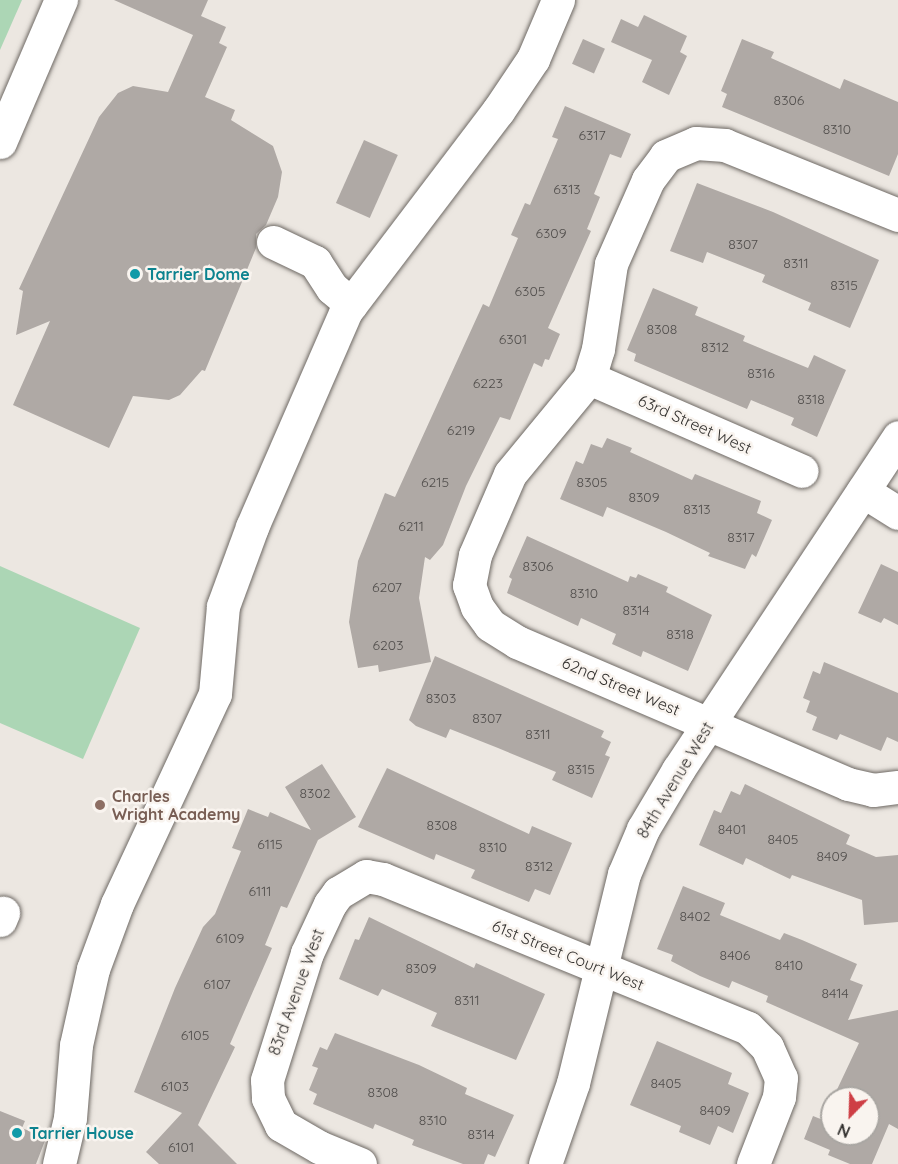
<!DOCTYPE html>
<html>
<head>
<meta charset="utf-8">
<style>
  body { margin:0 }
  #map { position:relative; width:898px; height:1164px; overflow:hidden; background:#ece7e1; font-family:Quicksand,sans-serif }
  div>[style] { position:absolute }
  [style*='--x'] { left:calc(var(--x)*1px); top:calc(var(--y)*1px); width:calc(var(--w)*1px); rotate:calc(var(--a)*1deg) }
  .green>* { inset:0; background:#acd6b5 }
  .building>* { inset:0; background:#afa9a5; transform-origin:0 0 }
  .roads { filter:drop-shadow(0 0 2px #6e6964) drop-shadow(0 0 2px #6e6964) }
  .minor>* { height:33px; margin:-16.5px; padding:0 16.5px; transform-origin:16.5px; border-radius:16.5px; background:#fff }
  .dots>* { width:16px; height:16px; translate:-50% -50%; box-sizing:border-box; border:3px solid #f9f4ef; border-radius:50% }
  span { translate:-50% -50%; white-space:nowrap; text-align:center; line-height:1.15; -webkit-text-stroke:5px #f9f4ef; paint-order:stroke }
  .number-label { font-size:14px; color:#514e4c }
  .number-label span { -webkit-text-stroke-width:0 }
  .culture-label { font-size:16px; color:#0d838f; font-weight:700 }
  .left { translate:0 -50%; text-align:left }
  .street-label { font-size:16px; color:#32302e }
  .education-label { font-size:16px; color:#785e54; font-weight:700 }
  .north { position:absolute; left:820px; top:1086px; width:60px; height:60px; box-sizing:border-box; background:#f9f4ef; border:2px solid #a9a6a2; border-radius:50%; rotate:203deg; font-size:16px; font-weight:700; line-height:24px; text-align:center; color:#32302e }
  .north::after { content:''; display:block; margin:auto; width:21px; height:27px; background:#ce3e45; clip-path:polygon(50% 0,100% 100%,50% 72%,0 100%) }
</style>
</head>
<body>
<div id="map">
  <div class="green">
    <i style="clip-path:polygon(0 0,22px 0,0 50px)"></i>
    <i style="clip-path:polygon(0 566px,140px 628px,83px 759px,0 723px)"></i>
  </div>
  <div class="building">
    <i style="clip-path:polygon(114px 0,208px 0,201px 16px,226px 27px,219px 43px,227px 47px,205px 97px,235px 110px,231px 120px,273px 146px,282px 172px,278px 197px,266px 225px,256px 234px,256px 248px,205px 371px,202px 370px,180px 395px,169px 400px,133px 396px,109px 448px,13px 405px,50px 321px,16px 335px,23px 291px,19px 289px,99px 117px,118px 93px,133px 86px,168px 92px,193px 35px)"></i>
    <i style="clip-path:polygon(644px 15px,687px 36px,680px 52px,687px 56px,669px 95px,642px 82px,652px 60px,611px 42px,621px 19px,638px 27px)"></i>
    <i style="left:583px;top:39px;width:24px;height:27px;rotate:24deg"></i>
    <i style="clip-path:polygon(742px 39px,774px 52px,771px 58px,840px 89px,844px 79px,898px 102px,898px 154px,889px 176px,722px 107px,727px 94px,721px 91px)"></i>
    <i style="clip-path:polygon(565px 106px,631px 134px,621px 158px,610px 154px,594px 194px,600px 197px,587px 229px,591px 231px,548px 328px,560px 334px,549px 360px,545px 359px,542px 367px,534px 363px,510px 420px,500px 417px,466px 486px,443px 545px,430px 560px,425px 557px,419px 598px,431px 662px,379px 672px,378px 665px,358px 668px,349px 622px,358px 561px,385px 493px,395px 497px,483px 304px,489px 307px,518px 238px,511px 235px,525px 203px,530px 205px,558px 139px,552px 137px)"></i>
    <i style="left:364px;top:140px;width:37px;height:69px;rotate:24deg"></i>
    <i style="clip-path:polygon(697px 183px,773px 212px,879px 260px,850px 328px,808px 310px,811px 303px,762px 282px,765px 275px,707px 252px,703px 263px,670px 251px)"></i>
    <i style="clip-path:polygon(653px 288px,698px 307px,695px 315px,745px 336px,743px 341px,808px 368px,814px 355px,846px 370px,817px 437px,791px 425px,794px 418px,751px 400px,747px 409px,634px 361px,636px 354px,627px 350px)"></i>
    <i style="clip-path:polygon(607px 438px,632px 448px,630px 452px,692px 480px,695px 474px,761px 501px,757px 513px,772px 520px,756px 557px,752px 554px,745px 569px,708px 556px,710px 553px,666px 532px,607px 507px,603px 517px,560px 499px,576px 461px,583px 464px,591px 444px,602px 448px)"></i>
    <i style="clip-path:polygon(527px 536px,628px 582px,630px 576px,636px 578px,638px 574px,668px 587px,666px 592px,712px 615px,688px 671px,643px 651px,641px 657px,612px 644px,616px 634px,581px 618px,578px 626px,507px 593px,512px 579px,509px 577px)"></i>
    <i style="clip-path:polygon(881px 564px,898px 572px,898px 625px,884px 618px,881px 623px,858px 613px)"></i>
    <i style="clip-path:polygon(435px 656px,604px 731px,601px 737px,611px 742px,605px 755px,610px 757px,592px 798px,552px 780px,556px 772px,498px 748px,450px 729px,446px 738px,416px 726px,409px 720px)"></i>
    <i style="clip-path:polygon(824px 662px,898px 693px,898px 742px,887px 737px,881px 751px,840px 734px,837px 740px,812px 730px,817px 717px,806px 712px,810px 701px,803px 698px,813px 671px,820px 674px)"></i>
    <i style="clip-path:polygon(322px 764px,356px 817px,318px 840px,287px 908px,281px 906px,265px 945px,272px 948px,230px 1044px,235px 1047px,198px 1125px,237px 1164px,159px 1164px,146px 1152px,182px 1113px,134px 1092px,175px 988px,203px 927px,215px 914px,241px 851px,232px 848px,248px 809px,268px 817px,270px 812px,311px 830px,285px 787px)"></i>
    <i style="clip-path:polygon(387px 768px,529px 834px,532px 826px,572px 843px,550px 895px,535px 889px,529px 902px,471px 878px,475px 870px,436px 854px,434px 860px,358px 827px)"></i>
    <i style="clip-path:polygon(745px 784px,850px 835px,846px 844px,876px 857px,898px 855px,898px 922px,864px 925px,862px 900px,792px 875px,790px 879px,746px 858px,743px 865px,699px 845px,714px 810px,721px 813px,731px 791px,740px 795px)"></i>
    <i style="clip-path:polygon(683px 886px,725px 903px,720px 915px,780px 940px,784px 933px,802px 940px,857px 964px,850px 980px,863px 985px,848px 1020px,898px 1010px,898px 1129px,889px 1124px,872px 1164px,850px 1164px,828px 1155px,830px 1150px,804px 1139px,813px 1116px,823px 1120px,832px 1101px,832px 1134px,868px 1134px,868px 1098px,833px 1098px,859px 1043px,766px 1002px,768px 996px,732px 981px,729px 988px,700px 976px,671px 961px,673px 955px,657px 949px)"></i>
    <i style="clip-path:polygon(369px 917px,474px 968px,476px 963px,545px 994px,516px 1060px,431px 1026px,437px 1013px,382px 989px,378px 996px,339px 979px,355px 939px,359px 940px)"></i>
    <i style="clip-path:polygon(335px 1033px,419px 1065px,467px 1088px,465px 1094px,514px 1115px,495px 1157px,488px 1154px,484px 1164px,463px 1164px,412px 1145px,414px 1140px,375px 1124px,373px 1129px,313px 1104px,317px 1094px,309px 1090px,318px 1068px,312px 1066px,320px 1047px,327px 1050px)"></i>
    <i style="clip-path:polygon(657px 1041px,732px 1073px,728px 1084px,749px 1093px,733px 1133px,718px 1126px,710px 1145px,679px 1132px,681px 1126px,630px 1105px)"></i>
    <i style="clip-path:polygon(0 1111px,25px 1121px,22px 1128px,46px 1138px,36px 1164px,0 1164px)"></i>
  </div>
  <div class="roads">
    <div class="minor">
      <i style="--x:0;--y:142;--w:155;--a:-66.8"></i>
      <i style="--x:898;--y:215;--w:187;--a:-158"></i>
      <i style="--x:725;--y:145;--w:29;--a:-176"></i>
      <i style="--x:696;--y:143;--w:33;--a:157"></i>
      <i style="--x:666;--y:156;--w:30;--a:127"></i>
      <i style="--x:648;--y:180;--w:92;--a:113.8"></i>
      <i style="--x:611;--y:264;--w:86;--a:98.7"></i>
      <i style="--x:598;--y:349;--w:30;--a:107"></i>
      <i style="--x:589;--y:378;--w:124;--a:129.5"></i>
      <i style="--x:510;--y:474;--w:88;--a:113.4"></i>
      <i style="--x:475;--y:555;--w:31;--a:101"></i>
      <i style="--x:469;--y:585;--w:23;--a:70"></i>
      <i style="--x:477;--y:607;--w:22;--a:54"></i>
      <i style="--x:490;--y:625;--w:32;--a:32"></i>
      <i style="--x:517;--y:642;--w:360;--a:23.2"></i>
      <i style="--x:848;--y:784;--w:26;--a:13"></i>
      <i style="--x:873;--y:790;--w:25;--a:-7"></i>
      <i style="--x:273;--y:242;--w:47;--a:25.5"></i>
      <i style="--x:315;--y:262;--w:31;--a:57"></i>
      <i style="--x:332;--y:288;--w:25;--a:40"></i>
      <i style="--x:589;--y:378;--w:232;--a:23.6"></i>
      <i style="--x:863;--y:491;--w:41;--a:32.2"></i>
      <i style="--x:0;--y:920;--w:8;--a:-67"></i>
      <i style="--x:59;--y:1164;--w:47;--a:-76.6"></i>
      <i style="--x:70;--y:1118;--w:73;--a:-85.3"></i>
      <i style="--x:76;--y:1045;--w:78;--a:-77.4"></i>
      <i style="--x:93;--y:969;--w:69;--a:-69.7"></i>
      <i style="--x:117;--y:904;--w:232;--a:-65"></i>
      <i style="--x:215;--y:694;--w:88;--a:-84.8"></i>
      <i style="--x:223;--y:606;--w:84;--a:-69.8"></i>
      <i style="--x:252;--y:527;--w:236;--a:-66.5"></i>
      <i style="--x:346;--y:311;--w:251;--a:-52.8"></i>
      <i style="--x:498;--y:111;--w:63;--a:-56.1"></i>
      <i style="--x:533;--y:59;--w:64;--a:-67"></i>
      <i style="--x:360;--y:1164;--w:44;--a:-157.5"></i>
      <i style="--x:319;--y:1147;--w:44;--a:-149.9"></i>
      <i style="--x:281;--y:1125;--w:30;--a:-116"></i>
      <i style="--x:268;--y:1098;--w:18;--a:-93"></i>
      <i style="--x:267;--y:1080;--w:133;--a:-72.5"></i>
      <i style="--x:307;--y:953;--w:54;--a:-64.9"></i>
      <i style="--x:330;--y:904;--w:14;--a:-54"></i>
      <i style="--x:338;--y:893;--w:33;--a:-31"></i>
      <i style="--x:366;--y:876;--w:17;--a:10"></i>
      <i style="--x:383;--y:879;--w:394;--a:22.2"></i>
      <i style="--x:748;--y:1028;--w:27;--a:45"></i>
      <i style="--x:767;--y:1047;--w:34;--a:66"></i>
      <i style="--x:781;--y:1078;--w:19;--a:96"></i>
      <i style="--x:779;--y:1097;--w:72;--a:111.2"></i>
      <i style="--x:545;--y:1164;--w:86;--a:-70.9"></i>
      <i style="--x:573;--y:1083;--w:215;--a:-76.3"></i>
      <i style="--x:624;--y:874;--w:49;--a:-67.1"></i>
      <i style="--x:643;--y:829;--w:69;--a:-59.3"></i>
      <i style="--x:678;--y:770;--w:399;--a:-56.5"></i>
    </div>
  </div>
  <div class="dots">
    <i style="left:135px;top:274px;background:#0f9aa8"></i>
    <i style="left:100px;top:805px;background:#8d6e63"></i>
    <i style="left:17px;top:1133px;background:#0f9aa8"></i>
  </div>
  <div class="number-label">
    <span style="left:789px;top:100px">8306</span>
    <span style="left:837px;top:129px">8310</span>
    <span style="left:592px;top:135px">6317</span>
    <span style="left:567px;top:189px">6313</span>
    <span style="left:551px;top:233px">6309</span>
    <span style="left:743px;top:244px">8307</span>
    <span style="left:796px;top:263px">8311</span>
    <span style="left:844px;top:285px">8315</span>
    <span style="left:530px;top:291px">6305</span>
    <span style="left:662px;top:329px">8308</span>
    <span style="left:513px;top:339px">6301</span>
    <span style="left:715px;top:347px">8312</span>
    <span style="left:761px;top:373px">8316</span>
    <span style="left:488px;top:383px">6223</span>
    <span style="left:811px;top:399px">8318</span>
    <span style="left:461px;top:430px">6219</span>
    <span style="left:435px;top:482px">6215</span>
    <span style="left:592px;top:482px">8305</span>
    <span style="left:644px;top:497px">8309</span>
    <span style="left:697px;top:509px">8313</span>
    <span style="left:411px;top:526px">6211</span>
    <span style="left:741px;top:537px">8317</span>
    <span style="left:538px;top:566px">8306</span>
    <span style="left:387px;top:587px">6207</span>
    <span style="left:584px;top:593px">8310</span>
    <span style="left:636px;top:610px">8314</span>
    <span style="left:680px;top:634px">8318</span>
    <span style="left:388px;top:645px">6203</span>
    <span style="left:441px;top:698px">8303</span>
    <span style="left:487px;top:718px">8307</span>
    <span style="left:538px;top:734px">8311</span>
    <span style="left:581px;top:769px">8315</span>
    <span style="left:315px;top:793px">8302</span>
    <span style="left:442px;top:825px">8308</span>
    <span style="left:732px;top:829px">8401</span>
    <span style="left:783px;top:839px">8405</span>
    <span style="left:270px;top:844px">6115</span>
    <span style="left:493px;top:847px">8310</span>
    <span style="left:832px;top:856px">8409</span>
    <span style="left:539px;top:866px">8312</span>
    <span style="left:260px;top:891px">6111</span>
    <span style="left:695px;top:916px">8402</span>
    <span style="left:230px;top:938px">6109</span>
    <span style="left:735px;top:955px">8406</span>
    <span style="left:789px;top:965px">8410</span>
    <span style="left:421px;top:968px">8309</span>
    <span style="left:217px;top:984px">6107</span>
    <span style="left:835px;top:993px">8414</span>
    <span style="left:467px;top:1000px">8311</span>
    <span style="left:195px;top:1035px">6105</span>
    <span style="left:666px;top:1083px">8405</span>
    <span style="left:175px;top:1086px">6103</span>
    <span style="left:383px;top:1092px">8308</span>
    <span style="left:715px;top:1110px">8409</span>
    <span style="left:433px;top:1120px">8310</span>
    <span style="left:481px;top:1134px">8314</span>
    <span style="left:181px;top:1147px">6101</span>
  </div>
  <div class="culture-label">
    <span class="left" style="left:147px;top:274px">Tarrier Dome</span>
    <span class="left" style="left:29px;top:1133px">Tarrier House</span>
  </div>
  <div class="street-label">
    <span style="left:695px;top:424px;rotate:24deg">63rd Street West</span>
    <span style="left:621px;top:686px;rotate:23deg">62nd Street West</span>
    <span style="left:675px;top:780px;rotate:-59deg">84th Avenue West</span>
    <span style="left:568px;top:955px;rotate:22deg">61st Street Court West</span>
    <span style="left:296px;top:992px;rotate:-70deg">83rd Avenue West</span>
  </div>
  <div class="education-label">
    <span class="left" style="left:112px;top:805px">Charles<br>Wright Academy</span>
  </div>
  <div class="north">N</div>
</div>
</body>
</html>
